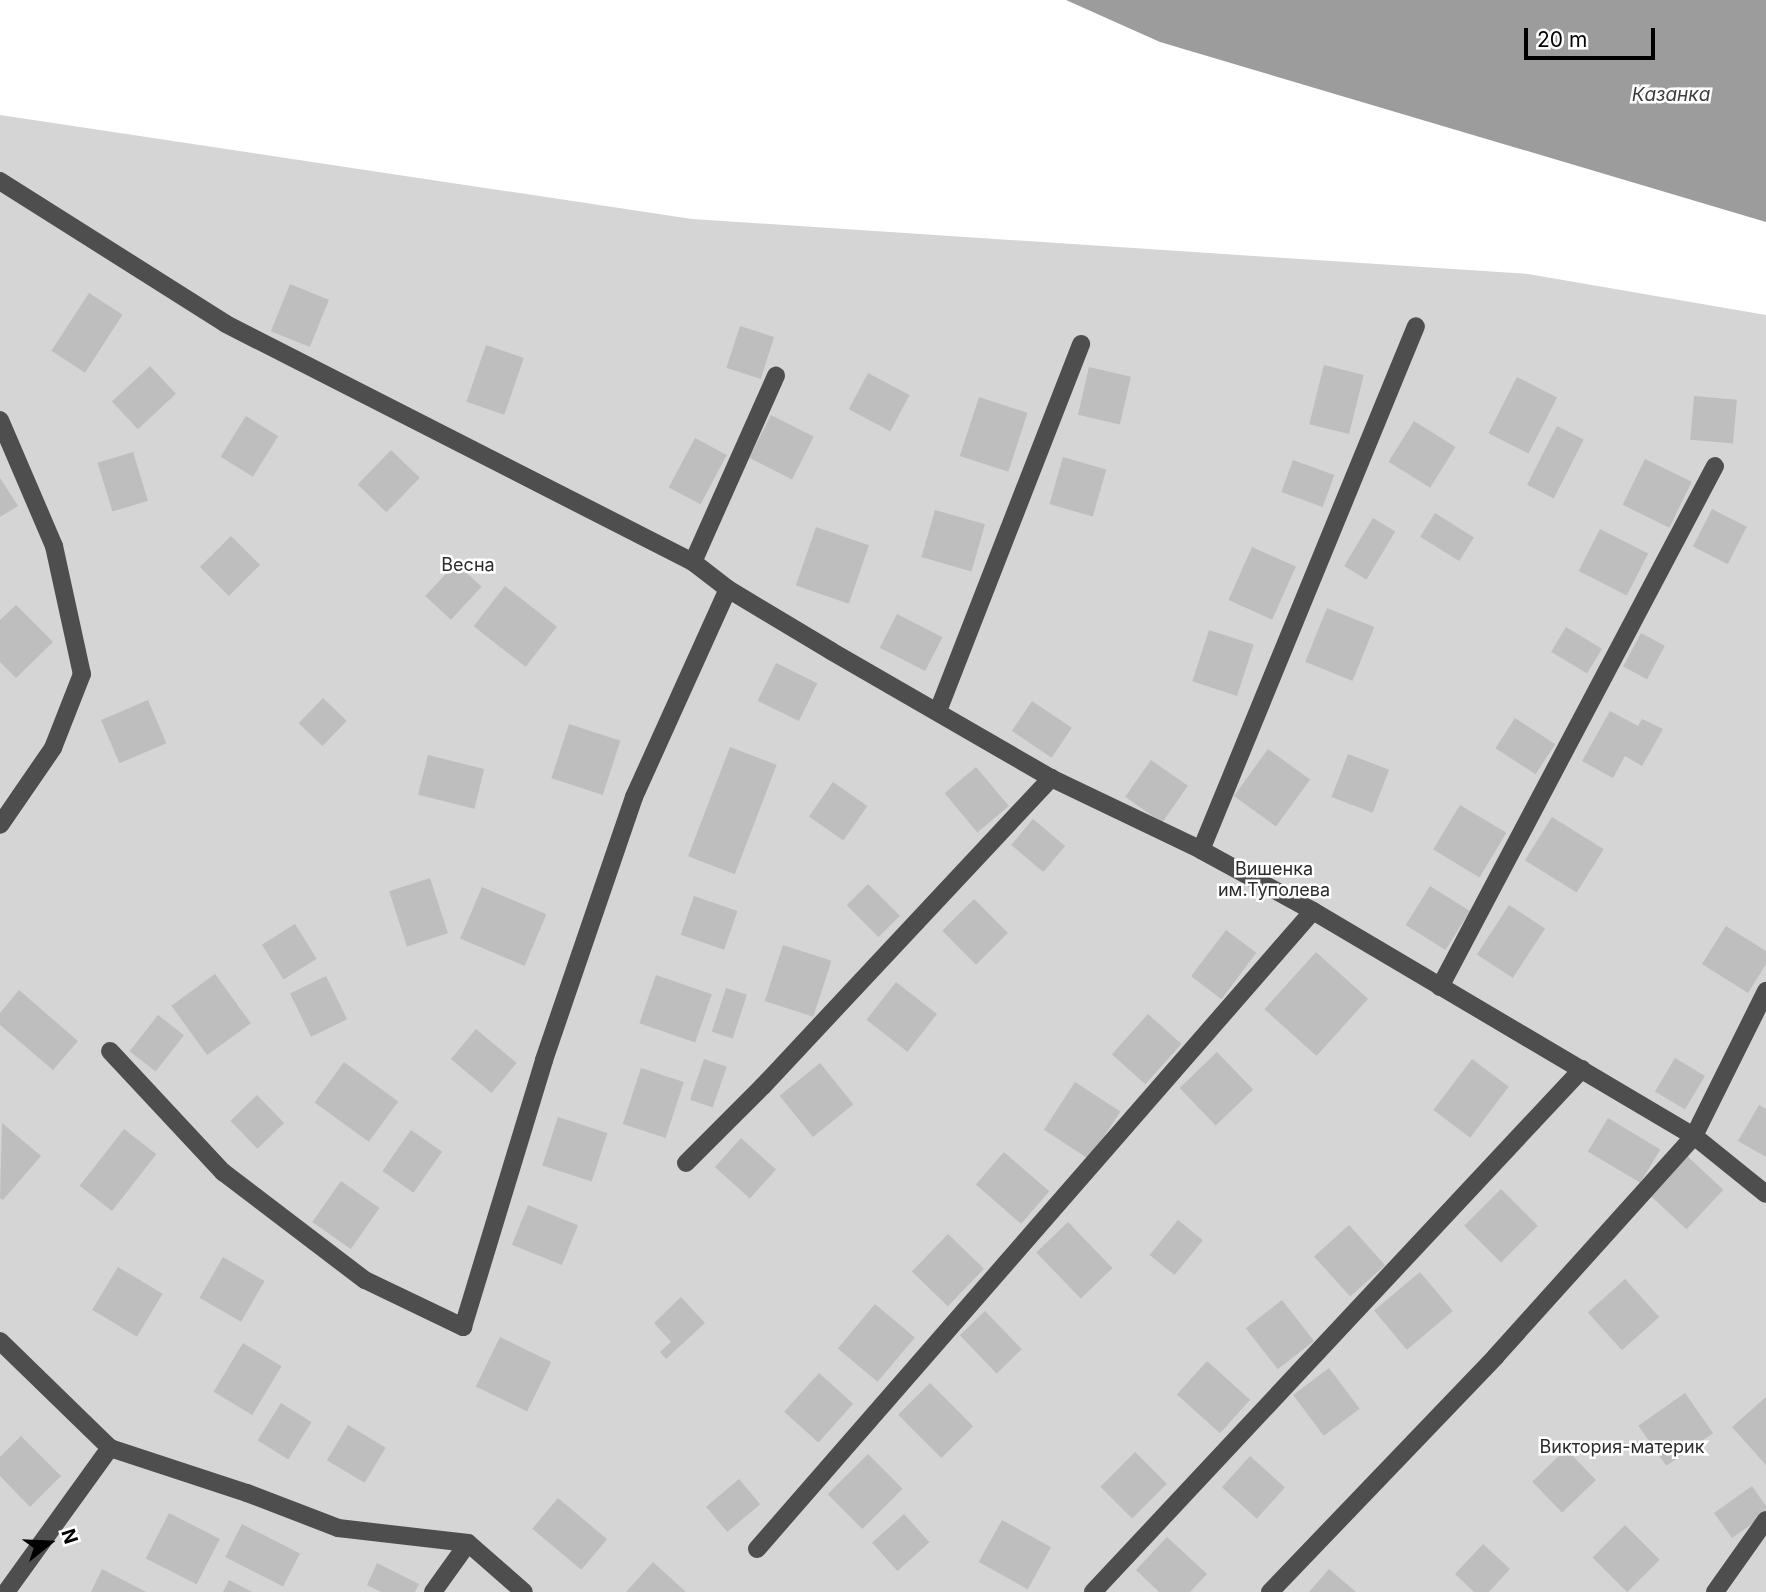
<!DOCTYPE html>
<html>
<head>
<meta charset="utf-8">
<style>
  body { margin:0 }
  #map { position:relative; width:1766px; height:1592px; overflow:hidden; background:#fff; font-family:Inter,sans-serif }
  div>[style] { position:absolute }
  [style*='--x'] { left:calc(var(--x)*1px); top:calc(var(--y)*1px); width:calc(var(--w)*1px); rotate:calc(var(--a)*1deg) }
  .green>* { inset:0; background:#d5d5d5 }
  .water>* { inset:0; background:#9c9c9c }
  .building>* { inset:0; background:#bebebe; transform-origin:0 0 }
  .minor>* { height:18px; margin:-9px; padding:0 9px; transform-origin:9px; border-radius:9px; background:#4e4e4e }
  span { translate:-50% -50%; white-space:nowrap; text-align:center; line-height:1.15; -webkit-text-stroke:5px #fff; paint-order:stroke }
  .park-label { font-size:18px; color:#2c2c2c }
  .water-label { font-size:19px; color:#3d3d3d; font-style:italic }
  .north { position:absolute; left:14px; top:1508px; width:70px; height:70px; -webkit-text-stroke:5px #fff; paint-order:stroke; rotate:72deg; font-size:19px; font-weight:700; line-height:28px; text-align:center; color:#000 }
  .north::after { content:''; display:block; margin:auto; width:24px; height:32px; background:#000; clip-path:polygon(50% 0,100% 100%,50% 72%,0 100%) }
  .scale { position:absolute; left:1524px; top:28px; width:131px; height:32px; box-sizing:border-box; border:4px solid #000; border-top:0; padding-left:9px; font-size:21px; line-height:24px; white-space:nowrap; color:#000; -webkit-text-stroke:5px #fff; paint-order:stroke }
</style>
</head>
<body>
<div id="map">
  <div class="green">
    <i style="clip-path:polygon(0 115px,692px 219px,1528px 274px,1766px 315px,1766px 1592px,0 1592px)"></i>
  </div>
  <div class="water">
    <i style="clip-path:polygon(1066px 0,1766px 0,1766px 222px,1160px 42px)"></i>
  </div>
  <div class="building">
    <i style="left:290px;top:284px;width:42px;height:51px;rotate:22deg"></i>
    <i style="left:89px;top:293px;width:40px;height:69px;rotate:33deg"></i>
    <i style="left:740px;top:326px;width:36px;height:44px;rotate:18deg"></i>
    <i style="left:486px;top:345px;width:40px;height:60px;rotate:19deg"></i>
    <i style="left:1324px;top:365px;width:41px;height:61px;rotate:14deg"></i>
    <i style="left:150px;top:366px;width:38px;height:52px;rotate:47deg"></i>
    <i style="left:1089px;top:367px;width:43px;height:49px;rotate:13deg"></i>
    <i style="left:868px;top:373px;width:47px;height:41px;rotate:28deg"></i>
    <i style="left:1517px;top:377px;width:45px;height:63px;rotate:27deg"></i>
    <i style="left:1694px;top:396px;width:43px;height:44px;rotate:5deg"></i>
    <i style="left:979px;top:397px;width:51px;height:62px;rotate:18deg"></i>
    <i style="left:771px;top:415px;width:48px;height:48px;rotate:27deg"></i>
    <i style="left:246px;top:416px;width:38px;height:48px;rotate:32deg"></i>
    <i style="left:1414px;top:421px;width:49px;height:48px;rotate:32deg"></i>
    <i style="left:1557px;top:426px;width:30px;height:66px;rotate:27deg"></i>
    <i style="left:695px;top:438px;width:36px;height:56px;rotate:28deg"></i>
    <i style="left:391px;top:450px;width:40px;height:48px;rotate:44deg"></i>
    <i style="left:133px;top:452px;width:51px;height:37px;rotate:73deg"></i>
    <i style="left:1063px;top:457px;width:45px;height:49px;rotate:16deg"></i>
    <i style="left:1645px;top:459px;width:52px;height:51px;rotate:26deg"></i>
    <i style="left:1293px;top:460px;width:44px;height:34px;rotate:20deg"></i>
    <i style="clip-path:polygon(0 478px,18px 506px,0 517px)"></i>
    <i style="left:1712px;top:509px;width:39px;height:42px;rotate:27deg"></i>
    <i style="left:935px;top:510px;width:52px;height:49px;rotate:16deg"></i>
    <i style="left:1435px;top:513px;width:46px;height:28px;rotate:32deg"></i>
    <i style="left:1373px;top:518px;width:26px;height:56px;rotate:31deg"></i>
    <i style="left:816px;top:527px;width:56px;height:62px;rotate:19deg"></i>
    <i style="left:1600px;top:529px;width:54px;height:47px;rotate:27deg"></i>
    <i style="left:231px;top:536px;width:41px;height:44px;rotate:45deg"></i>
    <i style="left:1252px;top:547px;width:48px;height:58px;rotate:24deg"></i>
    <i style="left:456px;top:563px;width:35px;height:45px;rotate:43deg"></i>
    <i style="left:505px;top:586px;width:66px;height:51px;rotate:38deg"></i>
    <i style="clip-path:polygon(16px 605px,53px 642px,16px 678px,0 662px,0 620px)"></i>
    <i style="left:1327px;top:608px;width:51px;height:58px;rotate:22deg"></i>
    <i style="left:897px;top:614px;width:51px;height:38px;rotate:27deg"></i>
    <i style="left:1566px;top:627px;width:42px;height:29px;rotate:31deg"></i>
    <i style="left:1209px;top:630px;width:47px;height:54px;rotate:18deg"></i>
    <i style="left:1641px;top:633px;width:27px;height:38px;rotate:28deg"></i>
    <i style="left:776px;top:663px;width:46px;height:42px;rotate:26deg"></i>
    <i style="left:323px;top:698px;width:33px;height:35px;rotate:44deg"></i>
    <i style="left:148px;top:700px;width:47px;height:51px;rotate:67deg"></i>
    <i style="left:1032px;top:701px;width:48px;height:36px;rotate:34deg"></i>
    <i style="clip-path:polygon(1610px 711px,1638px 726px,1642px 719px,1663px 729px,1642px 766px,1625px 756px,1613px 778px,1582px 761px)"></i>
    <i style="left:1515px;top:718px;width:48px;height:36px;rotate:33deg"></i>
    <i style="left:569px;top:724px;width:54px;height:57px;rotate:18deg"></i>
    <i style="left:730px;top:747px;width:50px;height:117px;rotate:21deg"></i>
    <i style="left:1268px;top:749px;width:52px;height:58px;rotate:36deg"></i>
    <i style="left:1348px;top:754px;width:44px;height:46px;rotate:21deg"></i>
    <i style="left:428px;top:755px;width:58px;height:41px;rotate:14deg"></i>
    <i style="left:1151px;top:760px;width:45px;height:45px;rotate:35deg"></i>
    <i style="left:976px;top:767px;width:51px;height:41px;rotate:50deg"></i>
    <i style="left:833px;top:782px;width:42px;height:42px;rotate:35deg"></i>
    <i style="left:1460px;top:805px;width:54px;height:52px;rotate:31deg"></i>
    <i style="left:1552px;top:817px;width:61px;height:51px;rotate:32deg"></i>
    <i style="left:1033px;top:819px;width:42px;height:34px;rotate:40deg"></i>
    <i style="left:430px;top:878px;width:58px;height:43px;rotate:72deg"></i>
    <i style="left:868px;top:884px;width:45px;height:30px;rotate:45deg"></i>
    <i style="left:1430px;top:886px;width:47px;height:46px;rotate:32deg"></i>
    <i style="left:482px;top:887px;width:70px;height:56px;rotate:23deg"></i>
    <i style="left:694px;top:896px;width:46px;height:41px;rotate:19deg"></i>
    <i style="left:974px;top:899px;width:48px;height:45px;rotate:45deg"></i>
    <i style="left:1509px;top:905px;width:43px;height:59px;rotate:33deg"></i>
    <i style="left:295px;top:924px;width:41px;height:39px;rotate:58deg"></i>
    <i style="clip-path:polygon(1726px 926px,1766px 951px,1766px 964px,1748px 993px,1702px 964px)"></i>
    <i style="left:1226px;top:930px;width:38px;height:58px;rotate:37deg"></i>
    <i style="left:783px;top:945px;width:51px;height:59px;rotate:18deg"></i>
    <i style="left:1316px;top:952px;width:70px;height:77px;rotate:42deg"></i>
    <i style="left:215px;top:974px;width:61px;height:54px;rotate:54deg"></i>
    <i style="left:656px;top:975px;width:59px;height:51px;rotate:19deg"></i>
    <i style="left:326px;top:976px;width:48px;height:40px;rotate:64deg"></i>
    <i style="left:896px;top:982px;width:52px;height:48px;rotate:38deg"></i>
    <i style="left:726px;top:988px;width:22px;height:46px;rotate:18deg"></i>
    <i style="clip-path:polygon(19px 990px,78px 1041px,53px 1070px,0 1025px,0 1013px)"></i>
    <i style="left:1148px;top:1014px;width:45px;height:54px;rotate:42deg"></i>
    <i style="left:158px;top:1015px;width:33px;height:46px;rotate:38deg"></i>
    <i style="left:476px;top:1029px;width:53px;height:39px;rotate:40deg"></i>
    <i style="left:1217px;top:1052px;width:52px;height:52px;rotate:46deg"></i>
    <i style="left:1675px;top:1058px;width:35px;height:39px;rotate:31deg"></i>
    <i style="left:704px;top:1059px;width:24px;height:43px;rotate:19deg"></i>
    <i style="left:1472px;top:1059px;width:46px;height:64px;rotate:37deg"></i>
    <i style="left:344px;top:1062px;width:67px;height:50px;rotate:36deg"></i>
    <i style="left:820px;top:1063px;width:53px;height:52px;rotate:51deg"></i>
    <i style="left:641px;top:1068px;width:45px;height:59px;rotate:18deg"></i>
    <i style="left:1075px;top:1082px;width:54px;height:57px;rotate:33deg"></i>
    <i style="left:257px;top:1095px;width:39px;height:37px;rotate:46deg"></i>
    <i style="clip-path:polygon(1759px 1105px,1766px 1109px,1766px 1157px,1738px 1141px)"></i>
    <i style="left:558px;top:1117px;width:52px;height:51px;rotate:18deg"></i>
    <i style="left:1608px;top:1118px;width:61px;height:39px;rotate:31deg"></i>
    <i style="clip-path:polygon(2px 1123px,41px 1156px,3px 1200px,0 1198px)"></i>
    <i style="left:124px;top:1129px;width:41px;height:72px;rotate:38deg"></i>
    <i style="left:411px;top:1130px;width:38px;height:50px;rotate:35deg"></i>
    <i style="left:741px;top:1138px;width:47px;height:39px;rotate:42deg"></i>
    <i style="left:1004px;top:1152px;width:60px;height:43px;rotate:41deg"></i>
    <i style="left:1686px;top:1155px;width:51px;height:54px;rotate:43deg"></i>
    <i style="left:341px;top:1181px;width:47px;height:50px;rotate:35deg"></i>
    <i style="left:1501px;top:1189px;width:52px;height:52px;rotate:45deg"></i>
    <i style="left:528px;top:1205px;width:54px;height:43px;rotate:22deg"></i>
    <i style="left:1178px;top:1220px;width:32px;height:45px;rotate:39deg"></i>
    <i style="left:1068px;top:1222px;width:64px;height:44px;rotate:46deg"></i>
    <i style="left:1349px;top:1225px;width:54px;height:47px;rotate:48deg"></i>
    <i style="left:948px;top:1234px;width:50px;height:52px;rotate:44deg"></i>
    <i style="left:223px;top:1257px;width:48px;height:47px;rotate:30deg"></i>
    <i style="left:118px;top:1267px;width:52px;height:50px;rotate:31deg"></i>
    <i style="left:1420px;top:1272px;width:51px;height:60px;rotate:50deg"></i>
    <i style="left:1625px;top:1279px;width:51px;height:50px;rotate:48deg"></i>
    <i style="clip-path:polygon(681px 1297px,705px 1323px,666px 1359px,660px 1352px,671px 1342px,654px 1323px)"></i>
    <i style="left:1282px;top:1300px;width:52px;height:46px;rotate:52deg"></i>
    <i style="left:875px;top:1304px;width:52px;height:58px;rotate:40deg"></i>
    <i style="left:985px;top:1311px;width:53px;height:35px;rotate:46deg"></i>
    <i style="left:500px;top:1337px;width:57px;height:55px;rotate:26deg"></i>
    <i style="left:243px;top:1343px;width:45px;height:57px;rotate:31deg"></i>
    <i style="left:1207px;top:1361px;width:58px;height:45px;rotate:42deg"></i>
    <i style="left:1329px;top:1368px;width:51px;height:45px;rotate:53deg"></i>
    <i style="left:819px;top:1373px;width:46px;height:52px;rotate:42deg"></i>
    <i style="left:930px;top:1383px;width:61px;height:45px;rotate:45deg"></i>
    <i style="left:1685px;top:1393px;width:49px;height:57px;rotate:55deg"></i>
    <i style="clip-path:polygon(1766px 1397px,1766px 1465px,1732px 1427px)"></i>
    <i style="left:281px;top:1403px;width:36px;height:44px;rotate:32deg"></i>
    <i style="left:348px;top:1425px;width:44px;height:41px;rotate:31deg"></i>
    <i style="clip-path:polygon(21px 1436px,61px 1476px,30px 1507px,0 1476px,0 1457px)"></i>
    <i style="left:1566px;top:1449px;width:43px;height:47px;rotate:46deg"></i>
    <i style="left:1135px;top:1452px;width:45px;height:49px;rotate:45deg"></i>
    <i style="left:868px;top:1454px;width:49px;height:57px;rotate:45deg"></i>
    <i style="left:1250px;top:1456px;width:47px;height:42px;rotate:42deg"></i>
    <i style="left:739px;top:1479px;width:33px;height:43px;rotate:50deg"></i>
    <i style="clip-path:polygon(1752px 1486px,1766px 1506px,1766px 1514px,1732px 1538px,1714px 1513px)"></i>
    <i style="left:558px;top:1498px;width:64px;height:40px;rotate:40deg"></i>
    <i style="left:169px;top:1513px;width:57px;height:51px;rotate:27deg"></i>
    <i style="left:904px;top:1514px;width:38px;height:43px;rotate:48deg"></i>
    <i style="left:1002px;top:1520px;width:56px;height:48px;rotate:29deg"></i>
    <i style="left:242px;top:1524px;width:65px;height:37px;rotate:27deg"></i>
    <i style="left:1625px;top:1525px;width:49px;height:46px;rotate:45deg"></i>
    <i style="clip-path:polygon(1167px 1537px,1207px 1574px,1190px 1592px,1159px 1592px,1136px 1570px)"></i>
    <i style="clip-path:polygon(1483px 1544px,1510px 1569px,1489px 1592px,1474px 1592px,1455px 1574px)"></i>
    <i style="clip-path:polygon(653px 1562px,686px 1592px,626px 1592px)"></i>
    <i style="clip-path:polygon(377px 1563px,419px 1584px,415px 1592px,381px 1592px,367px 1585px)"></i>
    <i style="clip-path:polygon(102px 1569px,146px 1592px,91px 1592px)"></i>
    <i style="clip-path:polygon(1329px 1569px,1356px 1592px,1309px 1592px)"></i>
    <i style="clip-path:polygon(229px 1580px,252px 1592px,223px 1592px)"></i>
  </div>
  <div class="minor">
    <i style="--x:0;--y:181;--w:267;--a:32.3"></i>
    <i style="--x:226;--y:324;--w:524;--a:27.01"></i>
    <i style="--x:693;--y:562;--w:44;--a:37.6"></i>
    <i style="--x:728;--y:589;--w:120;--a:31"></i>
    <i style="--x:831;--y:651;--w:254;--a:30"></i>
    <i style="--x:1051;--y:778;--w:166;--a:25.6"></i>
    <i style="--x:1201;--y:850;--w:128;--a:28.6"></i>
    <i style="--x:1313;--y:911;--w:442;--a:30.6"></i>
    <i style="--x:1694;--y:1136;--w:92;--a:38.9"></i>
    <i style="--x:0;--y:420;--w:137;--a:66.8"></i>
    <i style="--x:54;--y:546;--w:131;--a:77.7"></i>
    <i style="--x:82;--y:674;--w:79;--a:111.4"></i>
    <i style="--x:53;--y:748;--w:93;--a:124.5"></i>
    <i style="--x:693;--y:562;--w:204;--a:-66"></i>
    <i style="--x:938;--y:711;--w:394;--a:-68.7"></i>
    <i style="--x:1201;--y:850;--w:566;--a:-67.69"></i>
    <i style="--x:1440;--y:987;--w:589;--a:-62.17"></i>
    <i style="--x:110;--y:1051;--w:166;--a:47"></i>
    <i style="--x:223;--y:1172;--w:178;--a:37.3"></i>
    <i style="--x:365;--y:1280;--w:109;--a:25.6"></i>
    <i style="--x:463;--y:1327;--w:279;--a:-73.1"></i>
    <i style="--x:544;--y:1060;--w:278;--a:-71.1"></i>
    <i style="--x:634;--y:797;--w:228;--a:-65.7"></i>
    <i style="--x:686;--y:1163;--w:109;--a:-45"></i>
    <i style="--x:763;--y:1086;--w:422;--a:-46.9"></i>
    <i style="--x:0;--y:1341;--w:153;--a:44.2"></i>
    <i style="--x:110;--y:1448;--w:144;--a:18.2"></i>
    <i style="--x:247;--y:1493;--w:97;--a:21"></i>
    <i style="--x:338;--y:1528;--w:131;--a:6.6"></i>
    <i style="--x:468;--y:1543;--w:74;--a:41.2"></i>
    <i style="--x:757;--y:1549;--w:846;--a:-48.93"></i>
    <i style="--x:6;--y:1592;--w:178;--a:-54.2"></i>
    <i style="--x:433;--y:1592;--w:60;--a:-54.5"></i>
    <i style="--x:1093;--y:1592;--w:716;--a:-46.92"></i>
    <i style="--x:1270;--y:1592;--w:327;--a:-46.2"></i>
    <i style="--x:1496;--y:1356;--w:296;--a:-48"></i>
    <i style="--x:1694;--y:1136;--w:162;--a:-63.6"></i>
    <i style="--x:1715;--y:1592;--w:88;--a:-54.7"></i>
  </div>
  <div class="park-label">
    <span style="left:468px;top:565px">Весна</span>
    <span style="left:1274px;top:880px">Вишенка<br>им.Туполева</span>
    <span style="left:1622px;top:1447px">Виктория-материк</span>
  </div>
  <div class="water-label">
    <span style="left:1671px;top:95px">Казанка</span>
  </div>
  <div class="north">N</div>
  <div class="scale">20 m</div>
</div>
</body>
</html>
